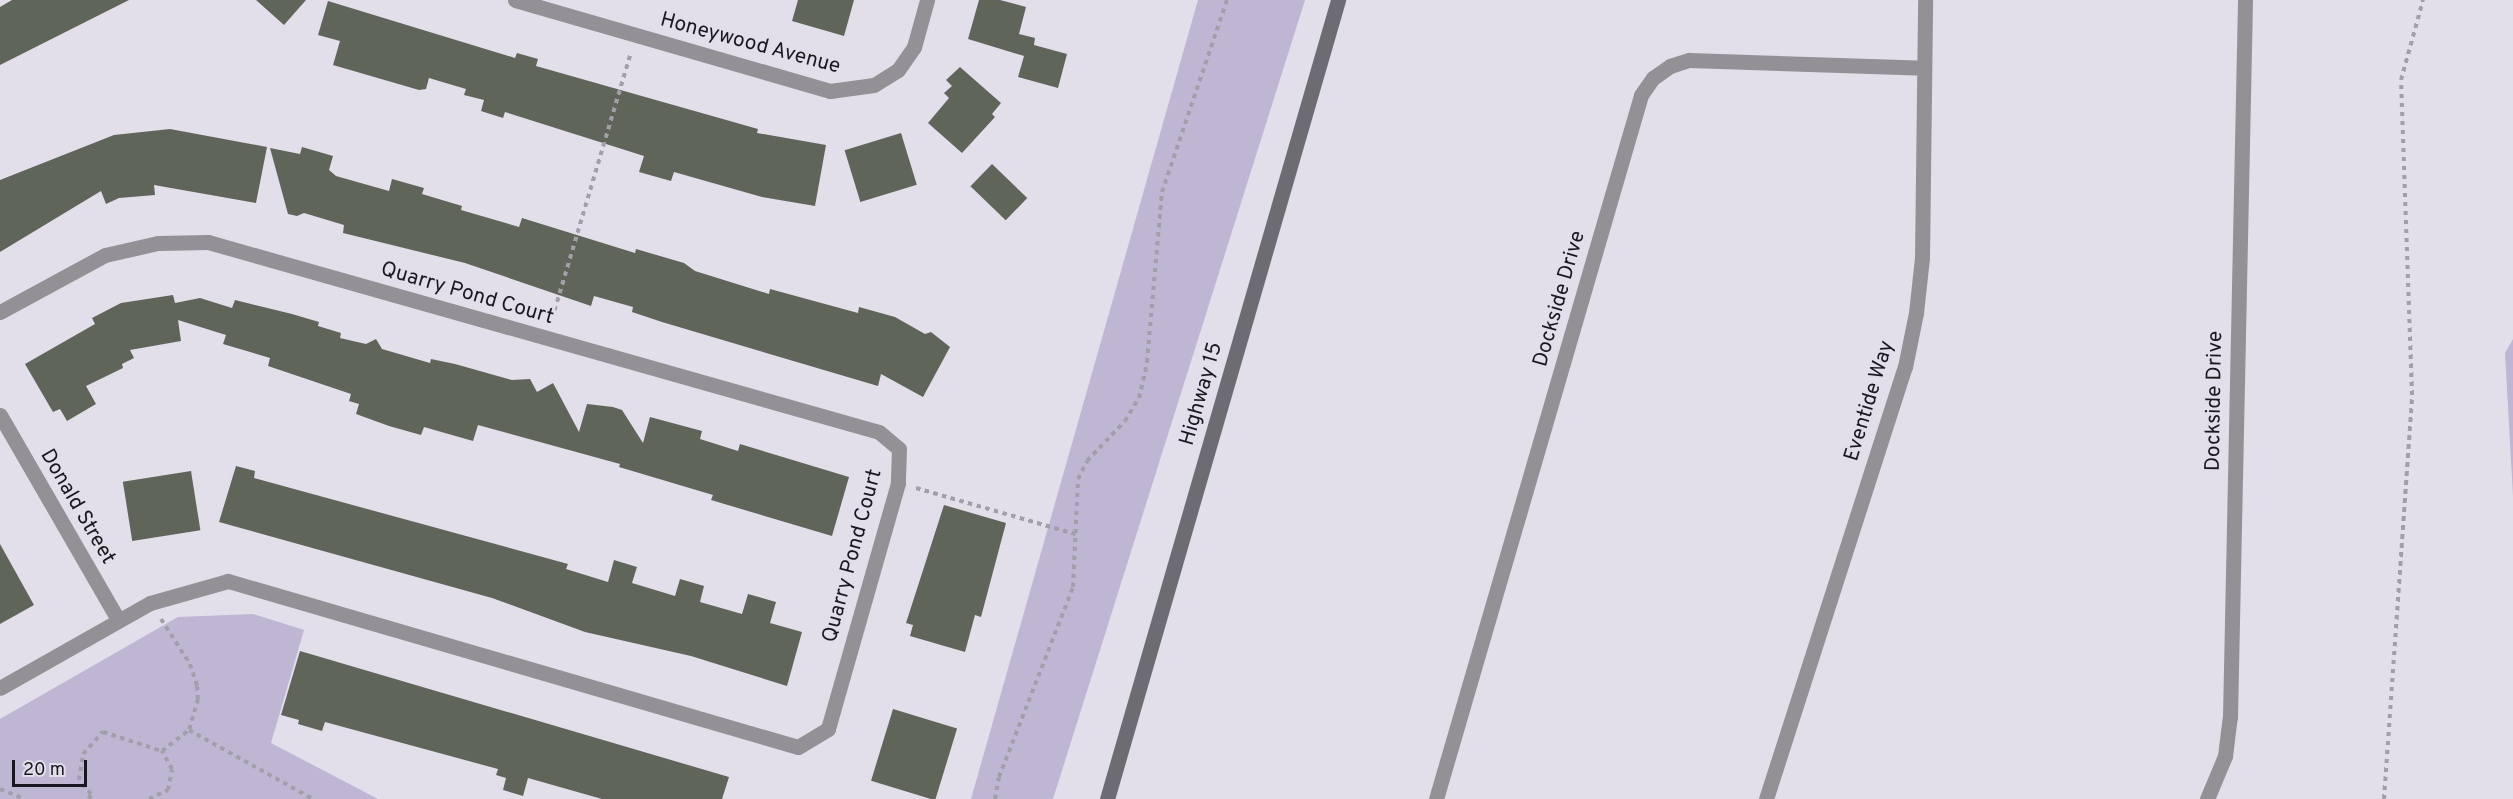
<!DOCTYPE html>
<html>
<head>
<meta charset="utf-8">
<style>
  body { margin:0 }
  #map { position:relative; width:2513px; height:799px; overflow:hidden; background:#e2deea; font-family:Overpass,sans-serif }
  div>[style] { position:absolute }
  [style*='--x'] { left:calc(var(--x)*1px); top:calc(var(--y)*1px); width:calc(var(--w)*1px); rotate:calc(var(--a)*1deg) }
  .green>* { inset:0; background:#bfb6d4 }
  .building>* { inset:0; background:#60655a; transform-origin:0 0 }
  .path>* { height:4px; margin-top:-2px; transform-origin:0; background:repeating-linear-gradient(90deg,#a29fa8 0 4.5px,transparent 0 9px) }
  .street>* { height:15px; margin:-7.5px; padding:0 7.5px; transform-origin:7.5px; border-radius:7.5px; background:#939196 }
  .secondary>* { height:15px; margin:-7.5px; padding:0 7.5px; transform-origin:7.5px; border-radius:7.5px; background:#6e6c73 }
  span { translate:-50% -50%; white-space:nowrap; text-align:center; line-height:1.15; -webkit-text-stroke:6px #e2deea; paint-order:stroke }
  .street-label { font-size:21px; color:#19181c }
  .scale { position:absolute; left:12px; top:760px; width:75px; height:27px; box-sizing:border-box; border:3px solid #19181c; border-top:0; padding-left:8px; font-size:18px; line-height:21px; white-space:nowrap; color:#19181c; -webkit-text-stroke:4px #e2deea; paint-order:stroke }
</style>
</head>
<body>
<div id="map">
  <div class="green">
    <i style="clip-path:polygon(1198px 0,1305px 0,1053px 799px,971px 799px)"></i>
    <i style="clip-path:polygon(2513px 339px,2513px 496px,2505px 353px)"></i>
    <i style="clip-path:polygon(253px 614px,304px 630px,271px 743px,378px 799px,0 799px,0 719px,178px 617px)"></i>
  </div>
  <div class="building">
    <i style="clip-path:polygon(12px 0,129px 0,0 65px,0 7px)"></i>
    <i style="clip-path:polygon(256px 0,306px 0,284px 25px)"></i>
    <i style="clip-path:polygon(798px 0,854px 0,844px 36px,792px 21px)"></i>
    <i style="clip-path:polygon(979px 0,1000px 0,1026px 7px,1019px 34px,1035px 38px,1034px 45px,1067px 54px,1058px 88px,1018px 77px,1024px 56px,968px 39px)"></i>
    <i style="clip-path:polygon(328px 1px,515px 58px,517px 53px,538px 59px,536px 66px,758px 129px,757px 133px,826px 145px,815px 206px,762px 197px,674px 172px,671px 181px,639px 172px,644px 156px,505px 112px,503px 118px,481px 111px,484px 100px,464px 95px,466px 89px,429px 78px,426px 89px,419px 90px,333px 65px,340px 41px,318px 35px)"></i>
    <i style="clip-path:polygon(960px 67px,1001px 103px,992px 114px,995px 117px,962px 153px,928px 123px,949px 98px,944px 93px,952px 86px,946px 80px)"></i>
    <i style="clip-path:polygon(170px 129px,267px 147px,256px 203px,154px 185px,155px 195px,119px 198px,106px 204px,101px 191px,0 252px,0 180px,114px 135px)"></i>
    <i style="left:901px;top:133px;width:54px;height:59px;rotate:73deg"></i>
    <i style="clip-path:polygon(302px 147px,333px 156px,329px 170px,336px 176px,389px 191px,392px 179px,424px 188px,422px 194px,462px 206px,461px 210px,519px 227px,522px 218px,635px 253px,636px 249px,684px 263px,695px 271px,769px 294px,770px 289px,858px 313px,859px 307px,895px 317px,925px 334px,931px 332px,950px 347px,923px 397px,881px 374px,878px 386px,662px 322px,632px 312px,633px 307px,594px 296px,591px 306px,465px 263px,343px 233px,344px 225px,304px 213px,297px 216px,288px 214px,270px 148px,300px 154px)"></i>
    <i style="left:992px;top:164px;width:49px;height:31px;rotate:44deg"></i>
    <i style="clip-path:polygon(173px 295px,175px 303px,200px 298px,232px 308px,235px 300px,292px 314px,319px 322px,318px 326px,341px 333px,340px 338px,366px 344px,376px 339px,382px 349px,430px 363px,431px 359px,455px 364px,512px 380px,530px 379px,537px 392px,553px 383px,579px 432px,587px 404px,613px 407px,622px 410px,643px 443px,650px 417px,702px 431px,700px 439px,738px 451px,740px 444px,849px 477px,832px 536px,711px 500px,713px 495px,619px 467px,620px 464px,478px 425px,473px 441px,424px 427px,421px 435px,389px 426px,356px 414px,359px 404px,349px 401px,351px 394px,268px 366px,270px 358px,223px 344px,226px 335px,178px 320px,181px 341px,130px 350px,134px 358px,122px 364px,123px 368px,86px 386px,96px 404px,67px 421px,60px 409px,53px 412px,25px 364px,95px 324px,92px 318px,121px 303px)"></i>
    <i style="clip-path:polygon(236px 466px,255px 471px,254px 478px,568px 564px,566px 569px,608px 582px,614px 560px,637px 567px,632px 583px,675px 596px,680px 579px,704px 586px,700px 602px,742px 614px,748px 594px,776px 602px,770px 623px,802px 632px,787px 686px,691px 656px,585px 632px,492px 598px,219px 522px)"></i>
    <i style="left:191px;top:471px;width:60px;height:69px;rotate:81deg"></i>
    <i style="clip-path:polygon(944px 505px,1006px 523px,981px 617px,975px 615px,965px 652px,910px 636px,913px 625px,906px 623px)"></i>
    <i style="clip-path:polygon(0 544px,34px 605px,0 624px)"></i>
    <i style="clip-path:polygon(300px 651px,729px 777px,722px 799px,602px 799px,528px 778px,523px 796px,503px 790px,506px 778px,496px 775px,498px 769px,325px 722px,322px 731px,298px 724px,299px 720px,281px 715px)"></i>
    <i style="left:893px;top:709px;width:67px;height:75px;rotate:17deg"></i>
  </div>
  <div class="path">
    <i style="--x:552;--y:319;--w:277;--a:-73.5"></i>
    <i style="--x:916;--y:488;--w:166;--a:16.1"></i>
    <i style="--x:161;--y:619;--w:54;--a:57.2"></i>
    <i style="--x:190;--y:664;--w:23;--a:72"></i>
    <i style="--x:197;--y:686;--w:13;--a:86"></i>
    <i style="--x:198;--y:699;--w:32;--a:106"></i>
    <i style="--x:189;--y:730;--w:142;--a:29.1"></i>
    <i style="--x:0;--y:789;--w:27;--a:22"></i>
    <i style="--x:89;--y:799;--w:5;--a:-68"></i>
    <i style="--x:91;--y:794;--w:18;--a:-131"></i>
    <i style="--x:79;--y:780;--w:26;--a:-81"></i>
    <i style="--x:83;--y:754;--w:30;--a:-48"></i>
    <i style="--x:103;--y:732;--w:62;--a:17.9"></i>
    <i style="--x:162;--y:751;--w:34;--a:-38"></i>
    <i style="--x:149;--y:799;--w:21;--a:-25"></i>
    <i style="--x:168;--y:790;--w:21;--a:-79"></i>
    <i style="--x:172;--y:769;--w:21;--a:-119"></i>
    <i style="--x:995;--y:799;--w:22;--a:-80"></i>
    <i style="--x:999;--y:777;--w:204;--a:-68.7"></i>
    <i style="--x:1073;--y:587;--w:108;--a:-87.3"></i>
    <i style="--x:1078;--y:479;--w:20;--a:-63"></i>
    <i style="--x:1087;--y:461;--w:55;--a:-46.5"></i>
    <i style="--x:1125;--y:421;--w:27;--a:-59"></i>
    <i style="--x:1139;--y:398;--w:37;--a:-77"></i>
    <i style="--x:1147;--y:362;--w:171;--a:-85"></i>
    <i style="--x:1162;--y:192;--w:203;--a:-71.3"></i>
    <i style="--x:2384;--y:799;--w:405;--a:-86"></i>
    <i style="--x:2412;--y:395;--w:315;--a:-92"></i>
    <i style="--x:2401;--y:80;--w:83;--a:-74.6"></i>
  </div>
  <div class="street">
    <i style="--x:515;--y:0;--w:328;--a:16.1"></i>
    <i style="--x:830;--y:91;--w:44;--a:-7.8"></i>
    <i style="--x:874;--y:85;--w:28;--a:-32"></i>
    <i style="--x:898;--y:70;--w:28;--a:-55"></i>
    <i style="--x:914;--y:47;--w:49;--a:-74.5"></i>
    <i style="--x:0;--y:312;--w:119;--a:-28.5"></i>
    <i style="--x:105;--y:255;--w:54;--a:-12.8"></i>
    <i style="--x:158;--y:243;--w:50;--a:-1.1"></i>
    <i style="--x:208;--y:242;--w:697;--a:15.81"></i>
    <i style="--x:879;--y:432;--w:26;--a:40"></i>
    <i style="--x:899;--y:449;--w:34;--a:92"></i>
    <i style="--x:898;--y:483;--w:256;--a:105.9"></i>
    <i style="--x:828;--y:729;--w:35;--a:149"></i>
    <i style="--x:798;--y:747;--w:594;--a:-163.76"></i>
    <i style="--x:228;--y:581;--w:81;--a:164.2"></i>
    <i style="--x:150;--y:603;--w:172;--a:150.5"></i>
    <i style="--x:0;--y:415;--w:236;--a:60"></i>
    <i style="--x:1436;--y:799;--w:733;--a:-73.76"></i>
    <i style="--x:1641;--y:95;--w:21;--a:-55"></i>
    <i style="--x:1653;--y:78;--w:21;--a:-35"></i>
    <i style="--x:1670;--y:66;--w:20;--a:-18"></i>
    <i style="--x:1689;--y:60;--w:235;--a:1.9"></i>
    <i style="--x:1766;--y:799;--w:454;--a:-72.2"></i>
    <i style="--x:1905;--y:367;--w:55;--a:-78.5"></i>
    <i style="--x:1916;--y:313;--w:55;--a:-83.8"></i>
    <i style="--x:1922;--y:258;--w:258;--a:-89.3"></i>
    <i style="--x:2207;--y:799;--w:47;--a:-67.3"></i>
    <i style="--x:2225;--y:756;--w:39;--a:-83"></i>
    <i style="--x:2230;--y:717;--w:717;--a:-88.8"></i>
  </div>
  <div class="secondary">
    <i style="--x:1107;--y:799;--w:832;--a:-73.87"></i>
  </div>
  <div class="street-label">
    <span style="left:750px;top:44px;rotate:15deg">Honeywood Avenue</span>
    <span style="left:467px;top:294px;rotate:16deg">Quarry Pond Court</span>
    <span style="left:1560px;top:299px;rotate:-74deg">Dockside Drive</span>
    <span style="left:1202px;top:394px;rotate:-74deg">Highway 15</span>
    <span style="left:1870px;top:401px;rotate:-73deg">Eventide Way</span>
    <span style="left:2215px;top:401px;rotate:-89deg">Dockside Drive</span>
    <span style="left:77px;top:507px;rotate:60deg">Donald Street</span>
    <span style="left:853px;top:556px;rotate:-75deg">Quarry Pond Court</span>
  </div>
  <div class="scale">20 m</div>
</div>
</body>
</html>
